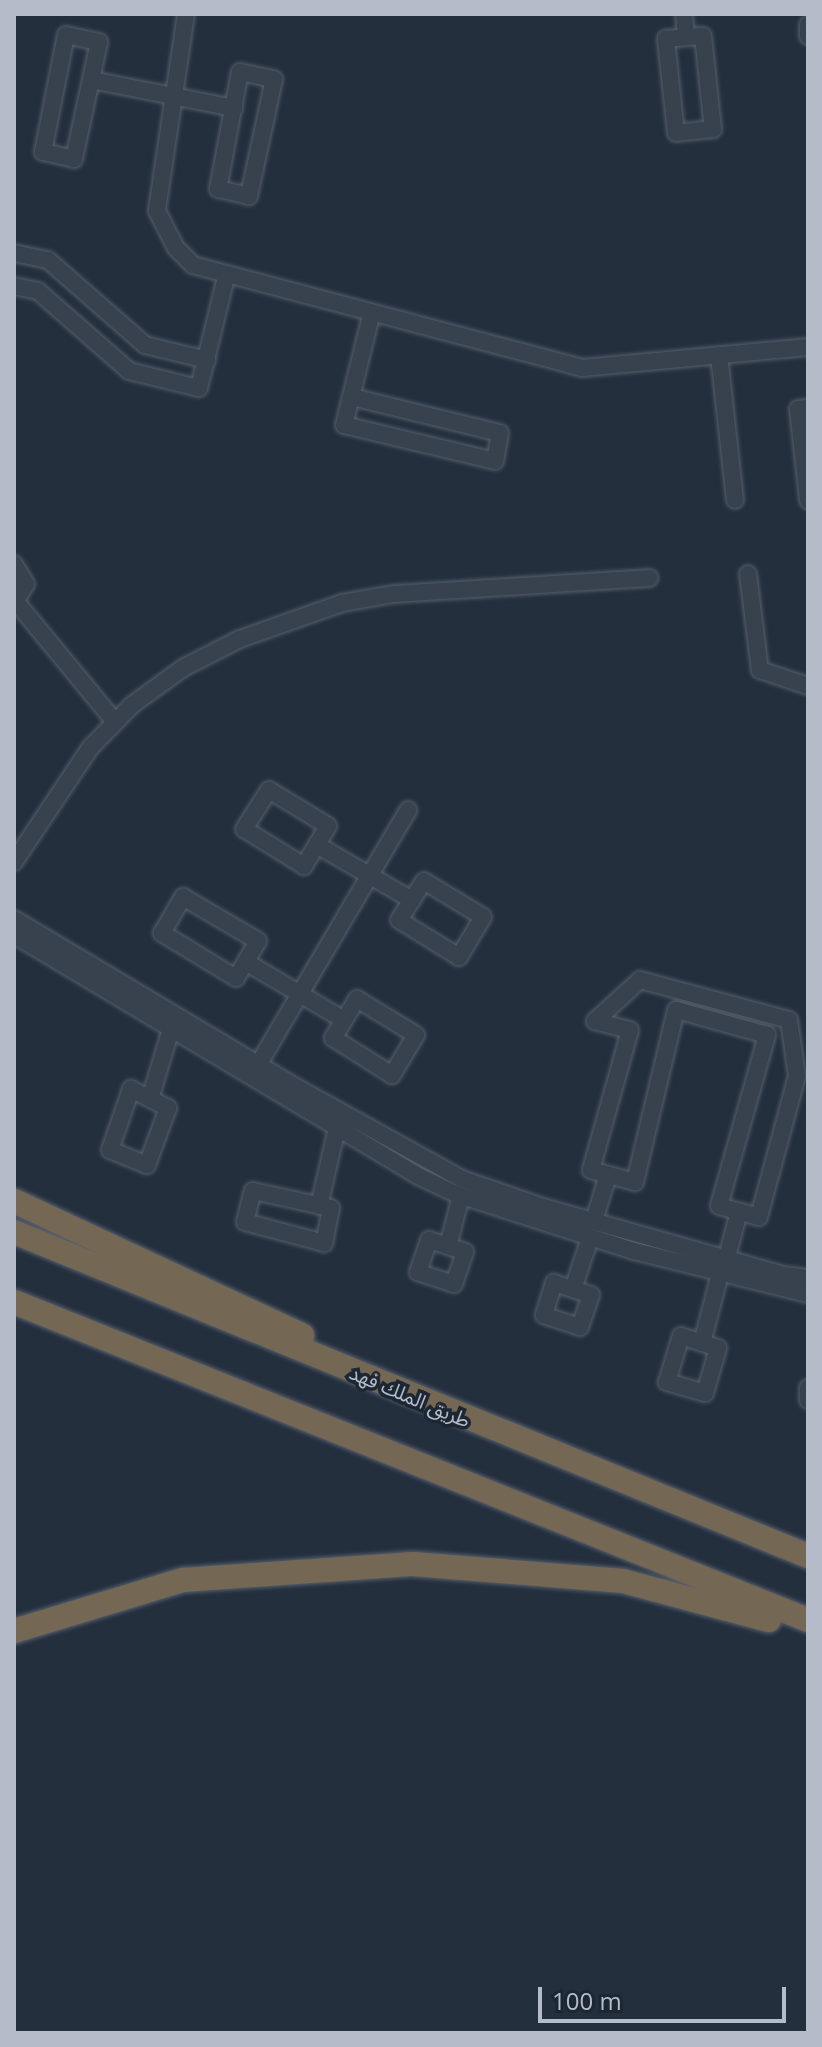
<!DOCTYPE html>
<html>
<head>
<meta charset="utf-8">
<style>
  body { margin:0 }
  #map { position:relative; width:822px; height:2047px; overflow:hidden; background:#242f3e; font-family:"Open Sans","Noto Sans Arabic",sans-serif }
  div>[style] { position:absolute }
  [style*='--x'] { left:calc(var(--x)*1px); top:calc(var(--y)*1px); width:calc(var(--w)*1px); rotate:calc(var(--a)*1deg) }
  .roads { filter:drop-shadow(0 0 2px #565f6c) drop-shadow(0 0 2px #565f6c) }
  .minor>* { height:16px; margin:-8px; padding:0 8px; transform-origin:8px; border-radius:8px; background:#38414e }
  .highway>* { height:24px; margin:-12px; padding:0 12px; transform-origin:12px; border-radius:12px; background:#746855 }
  span { translate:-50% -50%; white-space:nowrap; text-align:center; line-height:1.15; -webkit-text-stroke:7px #1d2633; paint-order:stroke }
  .street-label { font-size:20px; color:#b4bcc9 }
  .frame { position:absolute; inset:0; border:16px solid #b4bcc9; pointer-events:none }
  .scale { position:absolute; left:538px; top:1987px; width:248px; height:36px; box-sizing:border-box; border:4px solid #b4bcc9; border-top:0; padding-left:10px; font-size:24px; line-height:28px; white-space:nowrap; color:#b4bcc9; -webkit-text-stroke:6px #1d2633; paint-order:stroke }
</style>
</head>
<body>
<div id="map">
  <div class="roads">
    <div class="minor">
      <i style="--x:186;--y:14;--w:199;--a:98.4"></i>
      <i style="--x:157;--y:211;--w:42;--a:62.8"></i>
      <i style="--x:176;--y:248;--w:24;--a:45"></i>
      <i style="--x:193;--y:265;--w:402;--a:14.8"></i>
      <i style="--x:582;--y:368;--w:227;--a:-5.3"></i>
      <i style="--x:684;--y:14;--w:23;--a:85"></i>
      <i style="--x:808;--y:25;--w:11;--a:90"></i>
      <i style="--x:66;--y:35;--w:34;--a:12"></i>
      <i style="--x:99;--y:42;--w:120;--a:102.1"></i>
      <i style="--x:74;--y:159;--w:32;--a:-167"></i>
      <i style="--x:43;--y:152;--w:119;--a:-78.9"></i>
      <i style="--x:703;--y:36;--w:94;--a:83.9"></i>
      <i style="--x:713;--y:129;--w:37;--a:174"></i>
      <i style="--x:676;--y:133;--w:95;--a:-96.1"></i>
      <i style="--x:666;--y:39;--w:37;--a:-5"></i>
      <i style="--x:240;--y:72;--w:35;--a:12"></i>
      <i style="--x:274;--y:79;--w:120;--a:102.1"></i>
      <i style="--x:249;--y:196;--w:32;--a:-167"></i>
      <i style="--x:218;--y:189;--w:119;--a:-79.4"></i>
      <i style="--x:91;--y:80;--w:146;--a:11.1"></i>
      <i style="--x:14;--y:253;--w:35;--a:12"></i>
      <i style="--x:48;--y:260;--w:129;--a:41.2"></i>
      <i style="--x:145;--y:345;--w:64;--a:13.6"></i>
      <i style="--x:14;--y:286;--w:25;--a:12"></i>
      <i style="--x:38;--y:291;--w:121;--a:41.3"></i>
      <i style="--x:129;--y:371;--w:72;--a:13.7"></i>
      <i style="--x:199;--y:388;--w:114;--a:-76.3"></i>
      <i style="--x:719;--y:355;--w:146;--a:83.7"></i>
      <i style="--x:352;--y:397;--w:152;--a:13.7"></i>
      <i style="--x:500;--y:433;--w:28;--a:100"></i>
      <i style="--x:495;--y:461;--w:155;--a:-166.6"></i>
      <i style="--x:344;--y:425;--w:112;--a:-76.1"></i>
      <i style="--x:808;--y:408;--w:10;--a:174"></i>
      <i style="--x:798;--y:409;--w:92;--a:83.7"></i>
      <i style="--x:14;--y:564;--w:23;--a:59"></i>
      <i style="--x:26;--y:584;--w:23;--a:121"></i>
      <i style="--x:748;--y:574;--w:97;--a:82.9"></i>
      <i style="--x:760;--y:670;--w:51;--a:18.4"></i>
      <i style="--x:17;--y:603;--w:154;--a:50.5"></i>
      <i style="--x:269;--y:790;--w:69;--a:31.4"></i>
      <i style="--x:328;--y:826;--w:47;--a:121"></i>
      <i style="--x:304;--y:866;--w:70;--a:-148.3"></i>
      <i style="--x:244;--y:829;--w:46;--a:-57.3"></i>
      <i style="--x:317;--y:845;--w:110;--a:30.1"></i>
      <i style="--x:14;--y:862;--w:137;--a:-56.3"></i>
      <i style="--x:90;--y:748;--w:60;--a:-45.7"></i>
      <i style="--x:132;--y:705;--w:63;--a:-36"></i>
      <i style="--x:183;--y:668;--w:64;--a:-27"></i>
      <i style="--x:240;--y:639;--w:108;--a:-19.4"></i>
      <i style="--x:342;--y:603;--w:53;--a:-9.8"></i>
      <i style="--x:394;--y:594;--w:256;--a:-3.6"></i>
      <i style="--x:424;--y:881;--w:69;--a:31.4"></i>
      <i style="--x:483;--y:917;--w:47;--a:121"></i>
      <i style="--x:459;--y:957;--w:70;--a:-148.3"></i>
      <i style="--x:399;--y:920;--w:46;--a:-57.3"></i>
      <i style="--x:183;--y:897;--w:87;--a:30.4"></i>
      <i style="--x:258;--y:941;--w:43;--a:120.7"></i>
      <i style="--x:236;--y:978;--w:87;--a:-148.7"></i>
      <i style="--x:162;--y:933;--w:42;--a:-59.7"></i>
      <i style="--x:14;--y:919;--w:318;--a:30.8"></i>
      <i style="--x:287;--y:1082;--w:200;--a:29"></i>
      <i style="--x:462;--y:1179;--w:86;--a:19.1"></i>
      <i style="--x:543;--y:1207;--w:249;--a:15.8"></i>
      <i style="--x:783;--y:1275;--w:25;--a:7"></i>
      <i style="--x:14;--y:935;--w:468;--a:30.8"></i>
      <i style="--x:416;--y:1175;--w:44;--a:25.4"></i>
      <i style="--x:456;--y:1194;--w:187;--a:17.8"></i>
      <i style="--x:634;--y:1251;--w:179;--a:13.9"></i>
      <i style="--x:246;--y:962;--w:114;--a:30.6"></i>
      <i style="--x:357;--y:999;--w:69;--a:31.4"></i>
      <i style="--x:416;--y:1035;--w:47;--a:121"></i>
      <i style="--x:392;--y:1075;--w:70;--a:-147.9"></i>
      <i style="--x:333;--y:1038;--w:46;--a:-58.4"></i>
      <i style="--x:258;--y:1065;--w:296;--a:-59.5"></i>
      <i style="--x:131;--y:1089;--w:42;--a:27.2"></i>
      <i style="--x:168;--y:1108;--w:61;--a:110.2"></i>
      <i style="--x:147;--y:1165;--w:40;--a:-158"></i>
      <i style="--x:110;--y:1150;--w:65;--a:-71"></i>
      <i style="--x:150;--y:1099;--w:73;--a:-73.3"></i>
      <i style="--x:253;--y:1191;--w:80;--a:12.3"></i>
      <i style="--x:331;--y:1208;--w:36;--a:101"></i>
      <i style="--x:324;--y:1243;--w:82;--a:-165.1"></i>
      <i style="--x:245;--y:1222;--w:32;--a:-76"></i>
      <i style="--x:319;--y:1206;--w:80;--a:-77"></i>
      <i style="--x:594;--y:1221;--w:48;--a:-73.1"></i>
      <i style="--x:608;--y:1175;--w:18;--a:-164"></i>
      <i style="--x:591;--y:1170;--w:145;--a:-74.4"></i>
      <i style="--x:630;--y:1030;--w:36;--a:-166"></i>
      <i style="--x:595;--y:1021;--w:61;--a:-42.3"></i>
      <i style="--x:640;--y:980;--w:154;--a:15"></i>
      <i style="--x:789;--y:1020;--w:57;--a:81.9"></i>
      <i style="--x:797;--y:1076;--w:146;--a:105.1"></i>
      <i style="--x:759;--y:1217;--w:41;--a:-164.6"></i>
      <i style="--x:719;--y:1206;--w:178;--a:-74.3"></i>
      <i style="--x:767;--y:1035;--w:94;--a:-164.6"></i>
      <i style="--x:676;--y:1010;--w:177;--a:103.4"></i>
      <i style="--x:635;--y:1182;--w:28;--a:-165"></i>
      <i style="--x:429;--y:1240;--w:38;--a:18"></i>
      <i style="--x:465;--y:1252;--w:34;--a:109"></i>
      <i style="--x:454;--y:1284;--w:38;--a:-162"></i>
      <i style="--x:418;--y:1272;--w:34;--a:-71"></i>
      <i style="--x:448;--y:1246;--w:52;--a:-75.4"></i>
      <i style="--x:727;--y:1257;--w:47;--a:-75.1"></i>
      <i style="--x:554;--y:1283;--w:39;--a:18"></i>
      <i style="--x:591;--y:1295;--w:34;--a:109"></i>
      <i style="--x:580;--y:1327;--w:38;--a:-162"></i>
      <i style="--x:544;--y:1315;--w:34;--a:-73"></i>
      <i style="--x:573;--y:1289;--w:54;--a:-71.6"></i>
      <i style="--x:681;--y:1336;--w:39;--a:18"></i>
      <i style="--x:718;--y:1348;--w:47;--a:106.1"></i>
      <i style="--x:705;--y:1393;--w:40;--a:-164"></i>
      <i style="--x:667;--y:1382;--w:48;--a:-73.1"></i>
      <i style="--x:702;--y:1343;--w:71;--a:-75.4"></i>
      <i style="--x:808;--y:1388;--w:12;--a:90"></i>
    </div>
    <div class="highway">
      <i style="--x:14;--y:1201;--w:318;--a:25"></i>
      <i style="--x:14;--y:1232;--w:858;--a:22.2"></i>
      <i style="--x:14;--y:1302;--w:855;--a:21.83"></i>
      <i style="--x:14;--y:1631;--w:177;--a:-16.8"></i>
      <i style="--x:183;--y:1580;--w:231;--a:-4"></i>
      <i style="--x:413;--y:1564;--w:211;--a:4.6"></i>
      <i style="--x:623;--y:1581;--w:151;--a:15"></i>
    </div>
  </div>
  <div class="street-label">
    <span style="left:410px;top:1396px;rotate:23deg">طريق الملك فهد</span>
  </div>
  <div class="frame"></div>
  <div class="scale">100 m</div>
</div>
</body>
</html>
